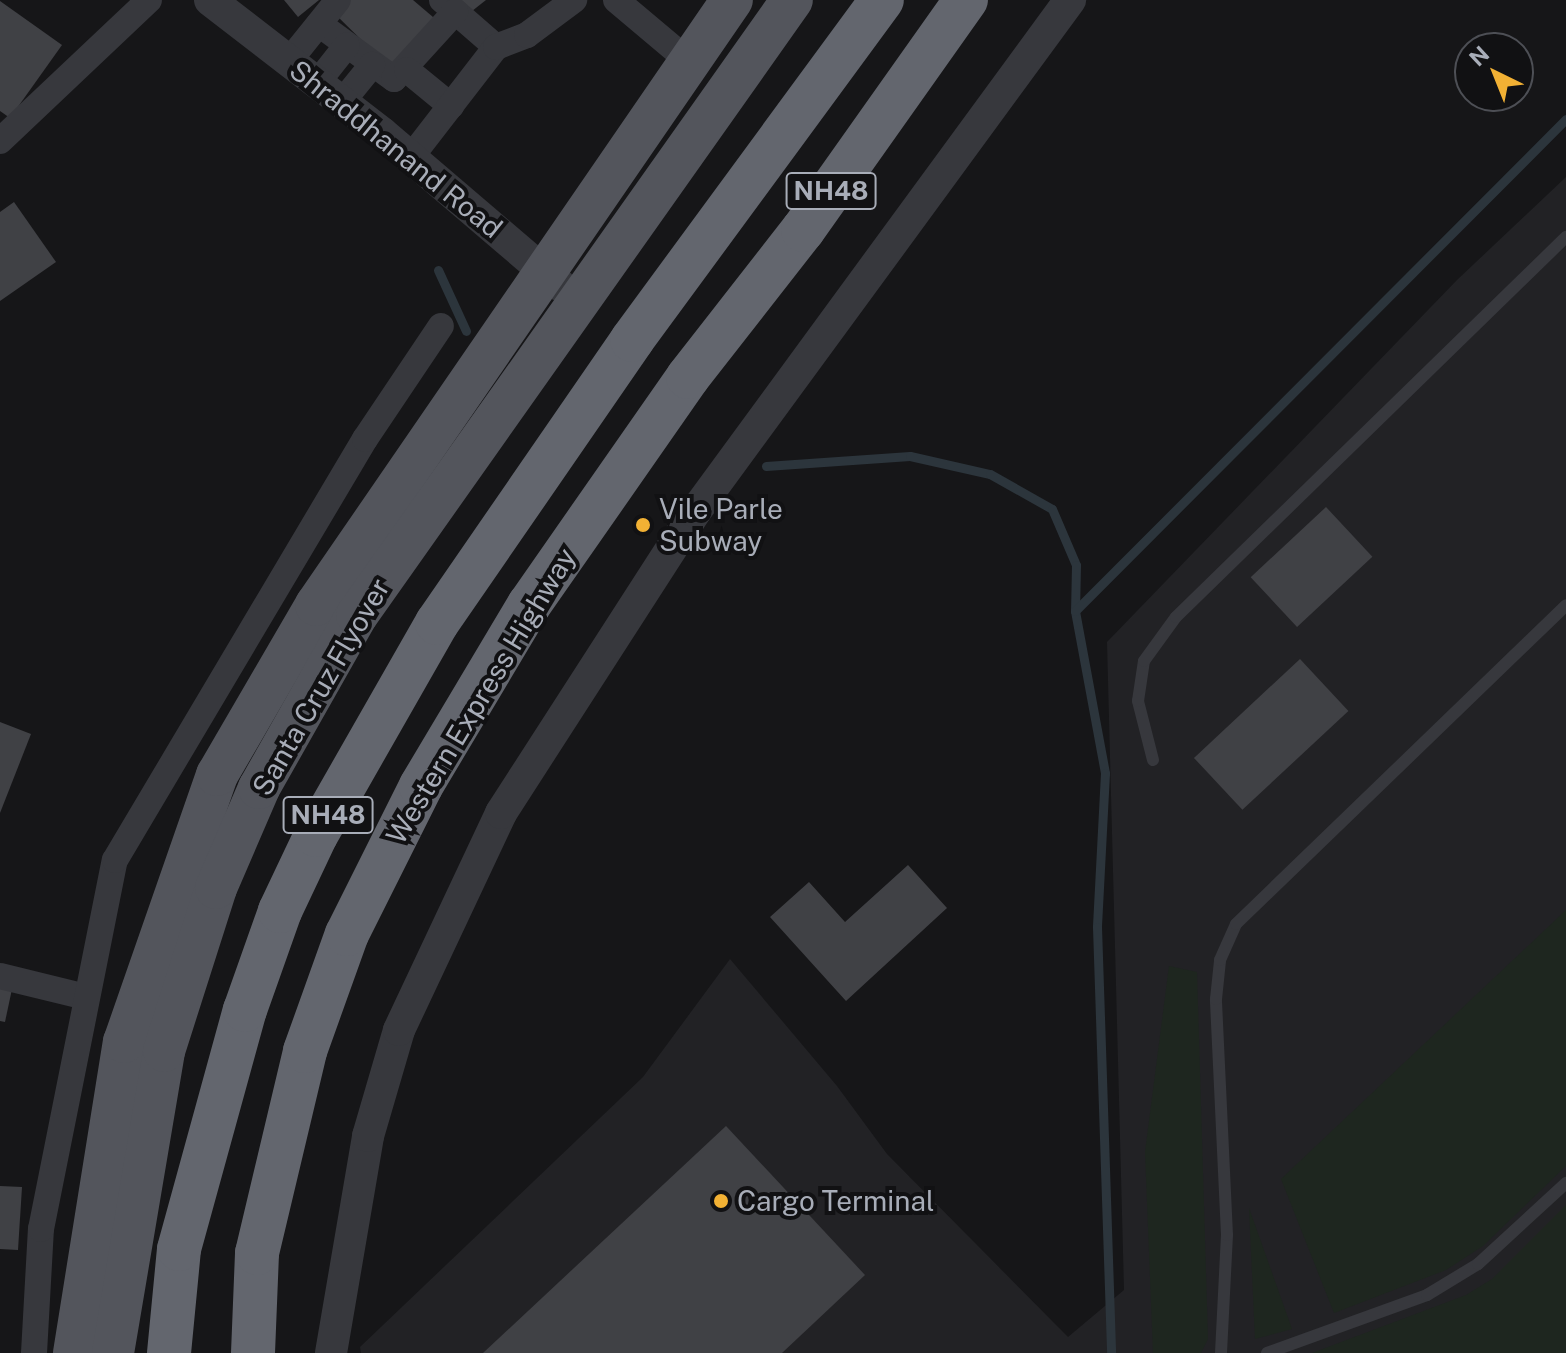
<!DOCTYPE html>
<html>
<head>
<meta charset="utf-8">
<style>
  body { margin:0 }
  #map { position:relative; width:1566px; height:1353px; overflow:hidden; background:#161618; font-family:"Public Sans",sans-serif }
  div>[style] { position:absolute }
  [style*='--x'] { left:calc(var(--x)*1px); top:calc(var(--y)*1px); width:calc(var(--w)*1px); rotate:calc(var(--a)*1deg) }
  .built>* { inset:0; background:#222225 }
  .green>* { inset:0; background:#1e261f }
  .stream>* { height:9px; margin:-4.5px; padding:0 4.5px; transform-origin:4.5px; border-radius:4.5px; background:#2c353c }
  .building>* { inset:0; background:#404145; transform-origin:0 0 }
  .service>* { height:12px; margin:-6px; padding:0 6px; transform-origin:6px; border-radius:6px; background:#37383d }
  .minor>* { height:26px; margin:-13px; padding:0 13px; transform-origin:13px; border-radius:13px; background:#37383d }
  .tertiary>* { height:32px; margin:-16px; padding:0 16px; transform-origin:16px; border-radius:16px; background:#37383d }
  .primary>* { height:42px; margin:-21px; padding:0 21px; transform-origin:21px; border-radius:21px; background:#53555c }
  .motorway>* { height:44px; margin:-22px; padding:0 22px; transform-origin:22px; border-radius:22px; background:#63666e }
  .dots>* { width:22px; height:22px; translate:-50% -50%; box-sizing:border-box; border:4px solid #111113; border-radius:50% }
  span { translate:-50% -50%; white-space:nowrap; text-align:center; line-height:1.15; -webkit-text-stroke:8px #111113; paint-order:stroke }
  .shield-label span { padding:2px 6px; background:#111113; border:2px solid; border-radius:6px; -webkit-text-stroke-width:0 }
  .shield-label { font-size:26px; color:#a8adb8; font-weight:700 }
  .street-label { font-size:28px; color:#a8adb8 }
  .poi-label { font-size:28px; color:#a8adb8 }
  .left { translate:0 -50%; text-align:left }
  .north { position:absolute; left:1454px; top:32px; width:80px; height:80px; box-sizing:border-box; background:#111113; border:2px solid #4d4f55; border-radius:50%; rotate:317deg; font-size:22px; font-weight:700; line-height:32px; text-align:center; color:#a8adb8 }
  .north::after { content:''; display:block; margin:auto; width:28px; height:36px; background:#f2b134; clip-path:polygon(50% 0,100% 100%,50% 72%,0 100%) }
</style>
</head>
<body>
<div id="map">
  <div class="built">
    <i style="clip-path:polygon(1566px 177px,1566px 1353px,361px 1353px,360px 1347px,643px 1077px,730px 959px,837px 1086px,887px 1154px,1068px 1337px,1124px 1290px,1107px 642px,1457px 280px)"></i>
  </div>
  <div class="green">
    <i style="clip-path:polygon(1566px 910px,1566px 1166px,1483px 1246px,1446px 1270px,1334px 1313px,1281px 1179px)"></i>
    <i style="clip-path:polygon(1169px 966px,1197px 972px,1208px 1339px,1201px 1353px,1153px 1353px,1145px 1152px)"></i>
    <i style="clip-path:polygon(1566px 1205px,1566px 1353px,1312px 1353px,1466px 1295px,1492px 1279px)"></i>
    <i style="clip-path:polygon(1249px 1208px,1292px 1329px,1255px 1339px)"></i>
  </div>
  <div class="stream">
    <i style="--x:438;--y:270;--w:67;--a:65.3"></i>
    <i style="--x:766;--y:466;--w:144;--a:-4"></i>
    <i style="--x:910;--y:456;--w:82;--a:12.7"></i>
    <i style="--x:990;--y:474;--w:71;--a:29.4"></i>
    <i style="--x:1052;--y:509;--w:61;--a:66.8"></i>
    <i style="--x:1076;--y:565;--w:46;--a:91.2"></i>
    <i style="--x:1075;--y:611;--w:165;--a:79.5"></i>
    <i style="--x:1105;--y:773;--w:154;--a:93"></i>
    <i style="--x:1097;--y:927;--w:426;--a:88.1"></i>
    <i style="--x:1075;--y:611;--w:695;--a:-45.06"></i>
  </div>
  <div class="building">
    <i style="clip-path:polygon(284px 0,319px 0,298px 17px)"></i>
    <i style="clip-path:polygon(345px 0,413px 0,440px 23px,396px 74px,334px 13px)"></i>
    <i style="clip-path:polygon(455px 0,486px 0,467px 15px)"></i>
    <i style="clip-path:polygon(0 1px,62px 45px,10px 118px,0 111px)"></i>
    <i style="clip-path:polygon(14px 202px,56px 262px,0 301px,0 212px)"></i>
    <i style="left:1326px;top:507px;width:68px;height:103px;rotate:47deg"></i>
    <i style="left:1300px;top:659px;width:71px;height:145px;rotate:47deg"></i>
    <i style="clip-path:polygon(0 722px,31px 734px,0 813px)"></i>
    <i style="clip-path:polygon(908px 865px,947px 908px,846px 1001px,770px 917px,809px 882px,845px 922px)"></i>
    <i style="clip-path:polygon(0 987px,12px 989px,5px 1022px,0 1021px)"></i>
    <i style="clip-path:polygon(726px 1126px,865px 1275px,782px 1353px,483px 1353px)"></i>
    <i style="clip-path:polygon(0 1186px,22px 1187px,18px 1250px,0 1249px)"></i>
  </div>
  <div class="service">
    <i style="--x:1153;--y:760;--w:61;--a:-104.3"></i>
    <i style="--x:1138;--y:701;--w:40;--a:-81.5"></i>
    <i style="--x:1144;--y:661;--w:54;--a:-54"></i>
    <i style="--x:1176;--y:617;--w:545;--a:-44.26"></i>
    <i style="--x:1221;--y:1353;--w:118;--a:-87.1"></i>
    <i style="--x:1227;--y:1235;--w:236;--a:-92.7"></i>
    <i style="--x:1216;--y:999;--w:39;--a:-84"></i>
    <i style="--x:1220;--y:960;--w:39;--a:-66"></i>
    <i style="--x:1236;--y:924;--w:459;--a:-44"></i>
    <i style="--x:1267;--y:1353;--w:170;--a:-19.9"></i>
    <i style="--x:1427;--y:1295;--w:60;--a:-31.3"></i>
    <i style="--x:1478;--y:1264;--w:120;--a:-42.6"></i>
  </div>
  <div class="minor">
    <i style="--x:442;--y:0;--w:72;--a:41"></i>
    <i style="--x:616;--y:0;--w:99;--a:40.1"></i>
    <i style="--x:319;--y:24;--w:93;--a:36.3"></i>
    <i style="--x:394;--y:79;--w:91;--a:-47.7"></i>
    <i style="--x:289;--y:61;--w:78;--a:-51.2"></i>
    <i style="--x:407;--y:70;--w:57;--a:39.3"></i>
    <i style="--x:317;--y:83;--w:48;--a:-51.7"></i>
    <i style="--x:342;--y:102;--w:48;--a:-51"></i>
    <i style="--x:0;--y:141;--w:205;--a:-43.4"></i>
    <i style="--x:411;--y:157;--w:139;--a:-52.3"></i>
    <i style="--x:496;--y:47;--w:33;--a:-21"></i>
    <i style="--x:527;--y:35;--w:59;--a:-36.7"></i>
    <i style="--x:0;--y:976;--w:89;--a:13.7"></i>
    <i style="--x:34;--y:1353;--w:124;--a:-86.8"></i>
    <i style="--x:41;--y:1229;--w:376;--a:-78.7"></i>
    <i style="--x:115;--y:860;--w:490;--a:-59.3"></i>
    <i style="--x:365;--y:439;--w:136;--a:-56.1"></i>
  </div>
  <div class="tertiary">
    <i style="--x:210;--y:0;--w:217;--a:37.7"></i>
    <i style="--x:382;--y:133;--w:235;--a:40.5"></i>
    <i style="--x:331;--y:1353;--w:220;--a:-80.3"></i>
    <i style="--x:368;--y:1136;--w:110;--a:-73.7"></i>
    <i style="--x:399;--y:1030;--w:240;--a:-64.8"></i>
    <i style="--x:501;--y:813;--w:358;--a:-57.2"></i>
    <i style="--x:695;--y:512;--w:635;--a:-53.78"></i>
  </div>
  <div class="primary">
    <i style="--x:74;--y:1353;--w:315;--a:-80.9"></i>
    <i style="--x:124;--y:1042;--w:283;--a:-70.8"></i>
    <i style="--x:217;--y:775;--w:197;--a:-59.8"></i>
    <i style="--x:316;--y:605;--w:734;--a:-55.49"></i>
    <i style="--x:113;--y:1353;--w:306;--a:-80.4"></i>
    <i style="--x:164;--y:1051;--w:171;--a:-72.3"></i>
    <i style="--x:216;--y:888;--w:109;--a:-66.7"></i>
    <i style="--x:259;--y:788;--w:199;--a:-60.5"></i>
    <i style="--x:357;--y:615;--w:753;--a:-54.73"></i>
  </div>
  <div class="motorway">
    <i style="--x:169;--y:1353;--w:104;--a:-84.5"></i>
    <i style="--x:179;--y:1249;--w:248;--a:-74.6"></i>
    <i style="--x:245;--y:1010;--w:105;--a:-70.5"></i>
    <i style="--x:280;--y:911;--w:84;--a:-64.7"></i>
    <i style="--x:316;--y:835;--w:244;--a:-60.3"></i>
    <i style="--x:437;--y:623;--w:344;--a:-55.4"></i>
    <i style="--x:632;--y:340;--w:422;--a:-53.7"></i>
    <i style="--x:253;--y:1353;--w:100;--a:-87.7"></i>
    <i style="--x:257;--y:1253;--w:208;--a:-76.6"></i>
    <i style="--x:305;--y:1051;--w:124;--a:-70.3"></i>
    <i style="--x:347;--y:934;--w:165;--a:-63.4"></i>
    <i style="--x:421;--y:786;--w:211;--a:-59.2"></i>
    <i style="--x:529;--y:605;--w:278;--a:-55.1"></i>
    <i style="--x:688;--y:377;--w:187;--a:-52"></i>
    <i style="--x:803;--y:230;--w:282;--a:-54.7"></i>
  </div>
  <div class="dots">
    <i style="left:643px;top:525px;background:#f2b134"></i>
    <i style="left:721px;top:1201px;background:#f2b134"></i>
  </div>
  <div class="shield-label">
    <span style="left:831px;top:191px">NH48</span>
    <span style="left:328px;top:815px">NH48</span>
  </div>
  <div class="street-label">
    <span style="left:396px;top:149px;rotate:39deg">Shraddhanand Road</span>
    <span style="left:321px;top:687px;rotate:-60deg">Santa Cruz Flyover</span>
    <span style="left:481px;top:696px;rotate:-59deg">Western Express Highway</span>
  </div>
  <div class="poi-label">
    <span class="left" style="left:659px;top:525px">Vile Parle<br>Subway</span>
    <span class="left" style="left:737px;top:1201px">Cargo Terminal</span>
  </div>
  <div class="north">N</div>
</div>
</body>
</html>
